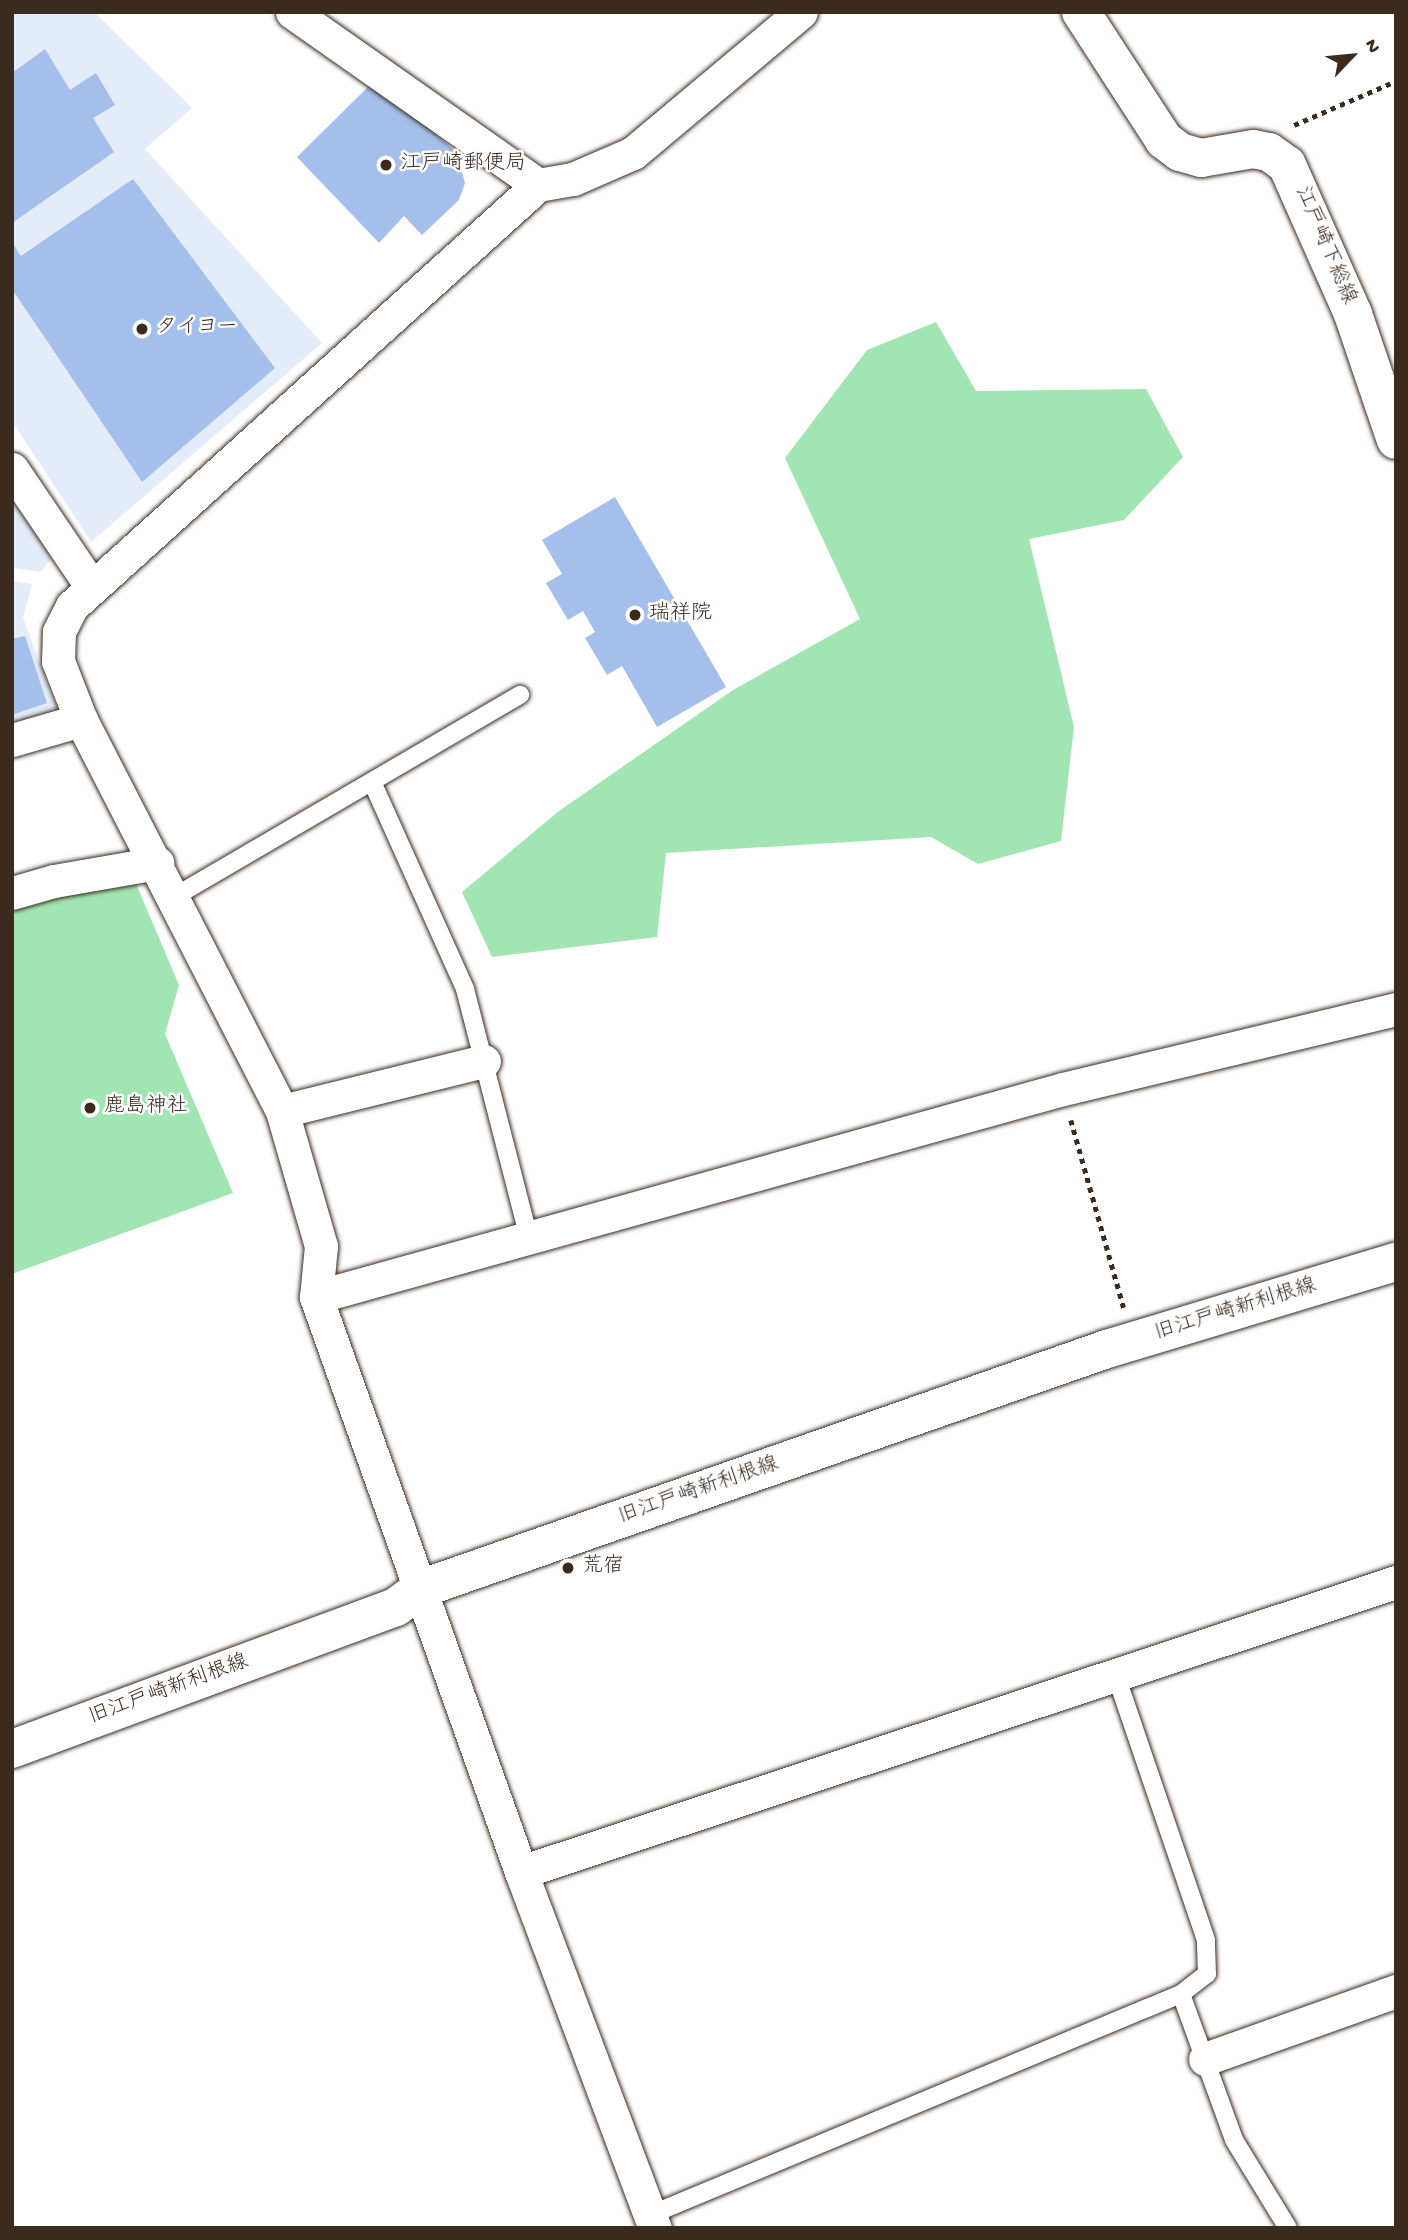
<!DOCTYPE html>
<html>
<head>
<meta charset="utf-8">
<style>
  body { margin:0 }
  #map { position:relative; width:1408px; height:2240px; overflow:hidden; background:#fff; font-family:"Gochi Hand","Klee One",sans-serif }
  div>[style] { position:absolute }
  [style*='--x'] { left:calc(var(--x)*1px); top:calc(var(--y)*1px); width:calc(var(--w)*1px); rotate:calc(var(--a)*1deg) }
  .built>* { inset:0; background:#e4ecf9 }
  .green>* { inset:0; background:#a1e6b2 }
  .building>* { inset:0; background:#a4bfec }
  .path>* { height:4.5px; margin-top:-2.25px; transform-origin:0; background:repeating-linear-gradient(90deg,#3b2a1e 0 5px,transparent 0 10px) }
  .roads { filter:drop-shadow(0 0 2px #3b2a1e) drop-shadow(0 0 2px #3b2a1e) }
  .service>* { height:18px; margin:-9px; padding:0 9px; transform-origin:9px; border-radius:9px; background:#fff }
  .minor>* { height:33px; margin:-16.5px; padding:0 16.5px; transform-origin:16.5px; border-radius:16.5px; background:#fff }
  .tertiary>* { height:38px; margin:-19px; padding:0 19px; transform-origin:19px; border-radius:19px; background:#fff }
  .secondary>* { height:38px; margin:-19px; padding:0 19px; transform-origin:19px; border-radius:19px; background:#fff }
  .dots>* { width:19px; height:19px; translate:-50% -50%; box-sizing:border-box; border:4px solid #fff; border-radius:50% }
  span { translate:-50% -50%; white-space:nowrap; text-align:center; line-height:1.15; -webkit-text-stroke:5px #fff; paint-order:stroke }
  .poi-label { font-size:21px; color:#3b2a1e }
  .left { translate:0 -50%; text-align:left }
  .street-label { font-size:21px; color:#3b2a1e }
  .frame { position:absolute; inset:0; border:14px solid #3b2a1e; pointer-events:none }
  .north { position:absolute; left:1317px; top:21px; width:70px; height:70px; -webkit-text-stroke:5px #fff; paint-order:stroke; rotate:64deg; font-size:19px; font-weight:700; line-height:28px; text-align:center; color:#3b2a1e }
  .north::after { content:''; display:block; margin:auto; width:24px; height:32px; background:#3b2a1e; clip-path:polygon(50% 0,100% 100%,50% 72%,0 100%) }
</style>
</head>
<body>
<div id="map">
  <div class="built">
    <i style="clip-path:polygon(12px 12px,94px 12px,192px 108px,145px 149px,322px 343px,91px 542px,12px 421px)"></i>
    <i style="clip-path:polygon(12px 487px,58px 551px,40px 572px,12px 568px)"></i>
    <i style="clip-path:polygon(12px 581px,32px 584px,23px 618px,57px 710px,12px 728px)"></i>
  </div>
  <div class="green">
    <i style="clip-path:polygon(936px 322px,976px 391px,1146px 389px,1183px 457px,1124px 520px,1029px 539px,1074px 727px,1061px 841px,978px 864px,931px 837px,666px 853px,657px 937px,492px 957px,462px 892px,559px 811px,733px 690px,860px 619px,785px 458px,867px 350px)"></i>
    <i style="clip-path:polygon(134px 879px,179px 985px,165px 1034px,233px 1193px,12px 1274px,12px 909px,37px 898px)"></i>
  </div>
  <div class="building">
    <i style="clip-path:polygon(45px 49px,70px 90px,96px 73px,115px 105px,93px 118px,114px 152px,12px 223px,12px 73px)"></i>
    <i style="clip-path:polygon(375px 80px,457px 153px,465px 183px,459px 200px,422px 235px,404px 216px,379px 243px,297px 157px)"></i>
    <i style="clip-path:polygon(133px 179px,275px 368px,142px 482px,12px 289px,12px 242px,21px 256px)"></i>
    <i style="clip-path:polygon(615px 497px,726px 687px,657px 727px,622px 666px,607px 675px,585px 638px,595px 632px,583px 611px,568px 620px,546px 583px,562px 574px,542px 540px)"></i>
    <i style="clip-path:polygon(25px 636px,47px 703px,12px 715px,12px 639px)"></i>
  </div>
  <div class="path">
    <i style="--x:1294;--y:125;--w:111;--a:-23.3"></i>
    <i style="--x:1071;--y:1120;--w:195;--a:74.3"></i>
  </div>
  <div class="roads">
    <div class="service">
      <i style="--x:373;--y:784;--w:225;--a:65.8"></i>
      <i style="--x:465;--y:989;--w:257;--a:75.6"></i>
      <i style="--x:174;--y:897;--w:401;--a:-30.3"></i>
      <i style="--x:1181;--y:1994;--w:155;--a:70"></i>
      <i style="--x:1234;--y:2140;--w:103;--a:58.5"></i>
      <i style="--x:650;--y:2215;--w:575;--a:-22.6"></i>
      <i style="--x:1181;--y:1994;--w:33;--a:-38"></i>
      <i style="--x:1207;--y:1974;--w:34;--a:-92"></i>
      <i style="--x:1206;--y:1940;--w:280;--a:-108.8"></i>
    </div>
    <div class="minor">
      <i style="--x:292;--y:12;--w:301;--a:35.1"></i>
      <i style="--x:538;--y:185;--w:36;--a:-10"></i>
      <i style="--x:573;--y:179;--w:65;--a:-23.4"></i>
      <i style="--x:633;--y:153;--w:219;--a:-40"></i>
      <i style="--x:538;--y:185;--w:628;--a:137.9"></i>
      <i style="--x:72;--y:606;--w:29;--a:117"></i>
      <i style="--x:59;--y:632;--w:29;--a:92"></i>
      <i style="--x:58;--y:661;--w:63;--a:68.7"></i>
      <i style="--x:81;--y:720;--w:440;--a:62.8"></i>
      <i style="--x:282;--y:1111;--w:141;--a:73.9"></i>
      <i style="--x:321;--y:1246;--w:51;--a:95.6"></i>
      <i style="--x:316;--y:1297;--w:610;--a:70.38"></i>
      <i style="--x:521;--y:1872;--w:380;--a:69.4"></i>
      <i style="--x:12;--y:469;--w:143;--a:55.9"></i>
      <i style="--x:12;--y:740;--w:72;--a:-16.2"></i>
      <i style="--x:12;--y:893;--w:44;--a:-15.9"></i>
      <i style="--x:54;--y:881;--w:105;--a:-9.9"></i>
      <i style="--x:282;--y:1111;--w:208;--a:-13.9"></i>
      <i style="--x:316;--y:1297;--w:775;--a:-15.56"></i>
      <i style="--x:1063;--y:1089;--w:342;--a:-13.5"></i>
      <i style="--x:521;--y:1872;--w:922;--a:-18.34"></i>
      <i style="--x:1205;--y:2059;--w:203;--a:-19.6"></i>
    </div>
    <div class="tertiary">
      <i style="--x:12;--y:1749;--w:409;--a:-20.3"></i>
      <i style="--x:396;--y:1607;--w:30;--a:-37"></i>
      <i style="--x:420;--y:1589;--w:728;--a:-19.26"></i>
      <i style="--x:1107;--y:1349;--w:302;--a:-16.8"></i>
    </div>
    <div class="secondary">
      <i style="--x:1081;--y:12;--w:153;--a:57"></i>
      <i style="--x:1164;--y:140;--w:20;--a:37"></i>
      <i style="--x:1180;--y:152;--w:22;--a:16"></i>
      <i style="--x:1201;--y:158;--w:53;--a:-9.8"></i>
      <i style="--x:1253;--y:149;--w:16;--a:11"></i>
      <i style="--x:1269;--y:152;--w:22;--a:36"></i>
      <i style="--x:1287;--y:165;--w:163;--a:66.1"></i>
      <i style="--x:1353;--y:314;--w:133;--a:71.2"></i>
    </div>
  </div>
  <div class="dots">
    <i style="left:386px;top:165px;background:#3b2a1e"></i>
    <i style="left:142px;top:329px;background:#3b2a1e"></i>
    <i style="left:635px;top:615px;background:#3b2a1e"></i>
    <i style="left:90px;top:1108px;background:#3b2a1e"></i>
    <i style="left:568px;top:1568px;background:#3b2a1e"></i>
  </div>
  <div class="poi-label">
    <span class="left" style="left:400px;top:165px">江戸崎郵便局</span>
    <span class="left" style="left:156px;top:329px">タイヨー</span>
    <span class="left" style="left:649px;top:615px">瑞祥院</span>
    <span class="left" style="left:104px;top:1108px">鹿島神社</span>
    <span class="left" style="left:582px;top:1568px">荒宿</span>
  </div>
  <div class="street-label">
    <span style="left:1324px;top:246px;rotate:67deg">江戸崎下総線</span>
    <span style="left:1236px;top:1311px;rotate:-17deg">旧江戸崎新利根線</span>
    <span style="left:699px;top:1492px;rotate:-19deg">旧江戸崎新利根線</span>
    <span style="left:169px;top:1691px;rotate:-20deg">旧江戸崎新利根線</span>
  </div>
  <div class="frame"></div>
  <div class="north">N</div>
</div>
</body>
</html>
